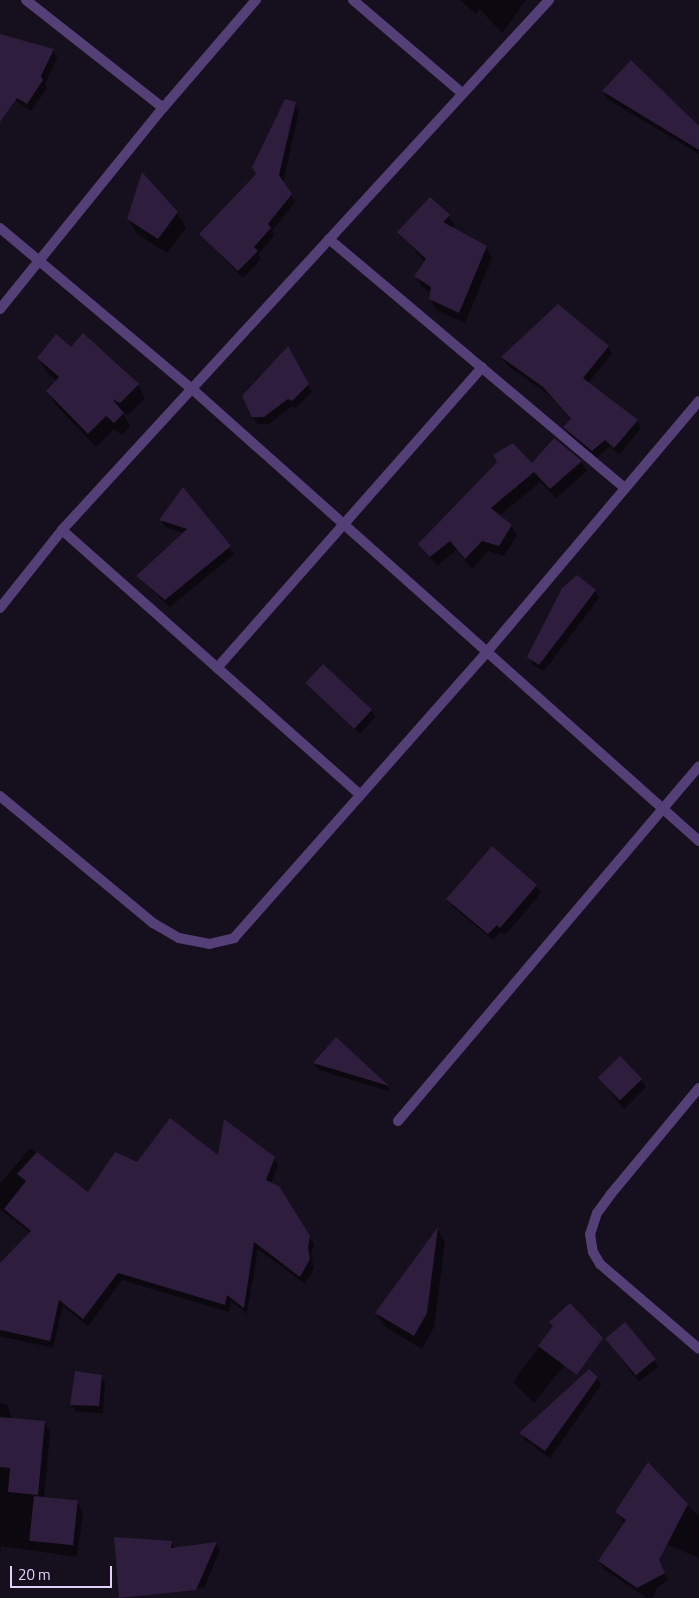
<!DOCTYPE html>
<html>
<head>
<meta charset="utf-8">
<style>
  body { margin:0 }
  #map { position:relative; width:699px; height:1598px; overflow:hidden; background:#160f1d; font-family:"Titillium Web",sans-serif }
  div>[style] { position:absolute }
  [style*='--x'] { left:calc(var(--x)*1px); top:calc(var(--y)*1px); width:calc(var(--w)*1px); rotate:calc(var(--a)*1deg) }
  .shadow>* { inset:0; background:#0007; transform-origin:0 0 }
  .building>* { inset:0; background:#2e1d3c; transform-origin:0 0 }
  .street>* { height:10px; margin:-5px; padding:0 5px; transform-origin:5px; border-radius:5px; background:#543f77 }
  span { translate:-50% -50%; white-space:nowrap; text-align:center; line-height:1.15; -webkit-text-stroke:4.5px #160f1d; paint-order:stroke }
  .scale { position:absolute; left:10px; top:1566px; width:102px; height:22px; box-sizing:border-box; border:2px solid #e3d1f9; border-top:0; padding-left:6px; font-size:15px; line-height:18px; white-space:nowrap; color:#e3d1f9; -webkit-text-stroke:4px #160f1d; paint-order:stroke }
</style>
</head>
<body>
<div id="map">
  <div class="shadow">
    <i style="clip-path:polygon(460px 0,526px 0,502px 33px,480px 9px,476px 14px)"></i>
    <i style="clip-path:polygon(53px 50px,57px 58px,45px 84px,47px 88px,31px 111px,5px 93px,0 61px)"></i>
    <i style="clip-path:polygon(603px 91px,699px 128px,699px 154px,607px 99px)"></i>
    <i style="clip-path:polygon(295px 103px,299px 111px,283px 183px,295px 202px,272px 231px,274px 236px,258px 254px,261px 259px,243px 278px,201px 235px,258px 174px)"></i>
    <i style="clip-path:polygon(177px 213px,186px 228px,167px 253px,137px 234px,128px 219px)"></i>
    <i style="clip-path:polygon(449px 216px,455px 226px,453px 229px,486px 247px,492px 258px,465px 323px,436px 310px,430px 299px,431px 293px,422px 287px,416px 276px,425px 262px,399px 232px)"></i>
    <i style="clip-path:polygon(83px 335px,138px 385px,145px 398px,128px 415px,122px 412px,130px 427px,122px 435px,114px 429px,96px 447px,55px 404px,48px 391px,57px 381px,46px 371px,38px 358px,71px 348px)"></i>
    <i style="clip-path:polygon(608px 347px,612px 354px,588px 383px,637px 420px,641px 428px,619px 455px,610px 446px,597px 458px,569px 435px,565px 427px,571px 420px,549px 395px,507px 365px,502px 358px)"></i>
    <i style="clip-path:polygon(288px 348px,312px 392px,296px 408px,292px 406px,269px 424px,258px 424px,253px 417px)"></i>
    <i style="clip-path:polygon(581px 461px,587px 471px,556px 498px,540px 482px,499px 516px,511px 525px,517px 536px,504px 556px,488px 551px,472px 569px,456px 550px,437px 566px,420px 544px,532px 465px)"></i>
    <i style="clip-path:polygon(183px 489px,234px 554px,170px 607px,138px 577px,184px 533px,165px 527px,161px 520px)"></i>
    <i style="clip-path:polygon(595px 591px,599px 598px,544px 671px,533px 665px,529px 657px)"></i>
    <i style="clip-path:polygon(308px 685px,371px 709px,375px 717px,360px 734px)"></i>
    <i style="clip-path:polygon(536px 886px,541px 893px,505px 935px,501px 931px,493px 940px,452px 906px,448px 899px)"></i>
    <i style="clip-path:polygon(336px 1039px,388px 1087px,391px 1092px,319px 1070px,314px 1063px)"></i>
    <i style="clip-path:polygon(601px 1079px,641px 1079px,646px 1087px,624px 1109px)"></i>
    <i style="clip-path:polygon(30px 1148px,89px 1194px,137px 1164px,274px 1158px,278px 1165px,271px 1184px,314px 1244px,311px 1255px,314px 1268px,305px 1284px,258px 1249px,247px 1314px,231px 1301px,229px 1312px,122px 1280px,88px 1326px,63px 1306px,53px 1348px,0 1336px,0 1265px,31px 1233px,0 1209px,0 1184px)"></i>
    <i style="clip-path:polygon(438px 1230px,445px 1242px,434px 1327px,422px 1349px,384px 1326px,376px 1313px)"></i>
    <i style="clip-path:polygon(551px 1322px,592px 1331px,534px 1403px,513px 1382px,554px 1327px)"></i>
    <i style="left:634px;top:1334px;width:41px;height:25px;rotate:53deg"></i>
    <i style="clip-path:polygon(76px 1372px,101px 1376px,105px 1383px,103px 1413px,76px 1412px,72px 1405px)"></i>
    <i style="clip-path:polygon(597px 1377px,601px 1385px,550px 1458px,525px 1440px,521px 1433px)"></i>
    <i style="clip-path:polygon(0 1403px,7px 1404px,12px 1419px,44px 1422px,50px 1432px,44px 1499px,77px 1502px,83px 1513px,77px 1557px,1px 1546px,0 1554px)"></i>
    <i style="clip-path:polygon(649px 1464px,699px 1517px,699px 1558px,648px 1536px,668px 1581px,657px 1587px,653px 1598px,647px 1598px,604px 1569px,599px 1561px,625px 1523px,616px 1512px)"></i>
    <i style="clip-path:polygon(171px 1542px,175px 1549px,216px 1543px,220px 1550px,204px 1588px,124px 1594px)"></i>
  </div>
  <div class="building">
    <i style="clip-path:polygon(0 34px,54px 49px,41px 76px,43px 80px,27px 104px,17px 98px,0 122px)"></i>
    <i style="clip-path:polygon(631px 60px,699px 126px,699px 150px,602px 91px)"></i>
    <i style="clip-path:polygon(285px 99px,296px 102px,279px 175px,292px 194px,268px 224px,271px 228px,254px 247px,258px 251px,238px 271px,199px 234px,256px 174px,252px 167px)"></i>
    <i style="clip-path:polygon(142px 172px,178px 212px,158px 239px,127px 219px)"></i>
    <i style="clip-path:polygon(430px 197px,450px 215px,443px 222px,487px 246px,459px 313px,429px 299px,431px 287px,414px 276px,426px 259px,397px 232px)"></i>
    <i style="clip-path:polygon(558px 304px,609px 346px,583px 378px,638px 420px,614px 448px,605px 440px,592px 451px,563px 427px,571px 419px,543px 387px,501px 357px)"></i>
    <i style="clip-path:polygon(83px 333px,139px 384px,120px 403px,112px 399px,124px 413px,114px 423px,106px 416px,88px 434px,46px 391px,59px 377px,37px 358px,56px 334px,71px 347px)"></i>
    <i style="clip-path:polygon(288px 346px,309px 384px,292px 401px,288px 399px,264px 417px,252px 417px,242px 396px)"></i>
    <i style="clip-path:polygon(554px 438px,582px 461px,550px 489px,534px 472px,491px 508px,512px 525px,499px 546px,482px 541px,465px 559px,450px 541px,430px 557px,418px 544px,497px 462px,493px 455px,513px 443px,532px 463px)"></i>
    <i style="clip-path:polygon(183px 487px,231px 546px,165px 600px,136px 576px,187px 529px,159px 520px)"></i>
    <i style="clip-path:polygon(577px 575px,596px 590px,539px 665px,527px 657px,562px 588px)"></i>
    <i style="left:323px;top:664px;width:67px;height:26px;rotate:43deg"></i>
    <i style="clip-path:polygon(492px 846px,537px 885px,500px 928px,497px 925px,488px 934px,446px 899px)"></i>
    <i style="clip-path:polygon(336px 1037px,389px 1086px,313px 1063px)"></i>
    <i style="left:620px;top:1056px;width:32px;height:31px;rotate:46deg"></i>
    <i style="clip-path:polygon(170px 1118px,218px 1155px,224px 1119px,275px 1157px,266px 1180px,279px 1186px,310px 1236px,308px 1247px,310px 1259px,300px 1277px,254px 1242px,244px 1308px,227px 1295px,225px 1305px,118px 1273px,83px 1319px,59px 1300px,50px 1341px,0 1330px,0 1263px,31px 1231px,4px 1209px,26px 1181px,17px 1174px,37px 1152px,88px 1192px,115px 1152px,137px 1162px)"></i>
    <i style="clip-path:polygon(438px 1227px,427px 1313px,414px 1336px,375px 1313px)"></i>
    <i style="clip-path:polygon(570px 1303px,603px 1338px,577px 1375px,538px 1346px,553px 1326px,549px 1322px)"></i>
    <i style="left:625px;top:1322px;width:48px;height:26px;rotate:50deg"></i>
    <i style="clip-path:polygon(589px 1369px,598px 1377px,545px 1451px,519px 1433px)"></i>
    <i style="clip-path:polygon(75px 1371px,102px 1375px,99px 1406px,70px 1405px)"></i>
    <i style="clip-path:polygon(0 1417px,45px 1421px,38px 1495px,8px 1492px,10px 1468px,0 1467px)"></i>
    <i style="clip-path:polygon(648px 1462px,688px 1504px,659px 1560px,665px 1573px,637px 1588px,598px 1561px,626px 1520px,615px 1512px)"></i>
    <i style="left:34px;top:1496px;width:44px;height:45px;rotate:6deg"></i>
    <i style="clip-path:polygon(114px 1537px,172px 1541px,171px 1548px,217px 1542px,196px 1590px,119px 1598px)"></i>
  </div>
  <div class="street">
    <i style="--x:26;--y:0;--w:174;--a:38.2"></i>
    <i style="--x:353;--y:0;--w:143;--a:40.5"></i>
    <i style="--x:0;--y:228;--w:249;--a:40"></i>
    <i style="--x:191;--y:388;--w:681;--a:41.72"></i>
    <i style="--x:329;--y:239;--w:387;--a:40.1"></i>
    <i style="--x:0;--y:309;--w:259;--a:-51"></i>
    <i style="--x:163;--y:108;--w:143;--a:-49.3"></i>
    <i style="--x:62;--y:530;--w:399;--a:41.6"></i>
    <i style="--x:0;--y:608;--w:100;--a:-51.5"></i>
    <i style="--x:62;--y:530;--w:720;--a:-47.42"></i>
    <i style="--x:217;--y:668;--w:401;--a:-48.6"></i>
    <i style="--x:0;--y:796;--w:199;--a:39.7"></i>
    <i style="--x:153;--y:923;--w:30;--a:30"></i>
    <i style="--x:179;--y:938;--w:31;--a:11"></i>
    <i style="--x:209;--y:944;--w:26;--a:-13"></i>
    <i style="--x:234;--y:938;--w:380;--a:-48.5"></i>
    <i style="--x:486;--y:653;--w:330;--a:-49.8"></i>
    <i style="--x:699;--y:1088;--w:138;--a:129.7"></i>
    <i style="--x:611;--y:1194;--w:24;--a:126"></i>
    <i style="--x:597;--y:1213;--w:22;--a:108"></i>
    <i style="--x:590;--y:1234;--w:18;--a:81"></i>
    <i style="--x:593;--y:1252;--w:14;--a:60"></i>
    <i style="--x:600;--y:1264;--w:130;--a:40.6"></i>
    <i style="--x:398;--y:1121;--w:465;--a:-49.7"></i>
  </div>
  <div class="scale">20 m</div>
</div>
</body>
</html>
